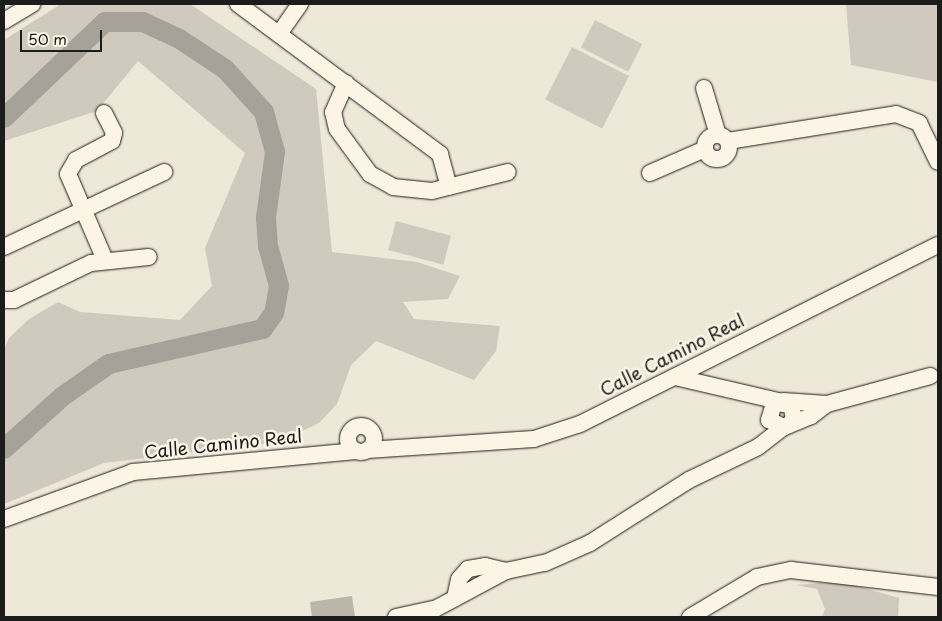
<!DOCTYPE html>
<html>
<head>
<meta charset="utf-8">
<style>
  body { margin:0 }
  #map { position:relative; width:942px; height:621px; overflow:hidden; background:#eee8d9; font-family:"Playpen Sans",sans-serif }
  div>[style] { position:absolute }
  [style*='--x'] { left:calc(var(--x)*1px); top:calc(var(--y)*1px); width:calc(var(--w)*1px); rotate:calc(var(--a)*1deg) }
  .green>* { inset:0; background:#cfcabd; transform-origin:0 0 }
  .river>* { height:20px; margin:-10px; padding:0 10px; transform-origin:10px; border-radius:10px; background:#a7a299 }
  .building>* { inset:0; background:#bab6aa }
  .roads { filter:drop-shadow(0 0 1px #1c1c1c) drop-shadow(0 0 1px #1c1c1c) }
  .minor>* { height:16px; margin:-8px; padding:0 8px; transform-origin:8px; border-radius:8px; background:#fcf5e5 }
  .minor>.ring { margin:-8px; padding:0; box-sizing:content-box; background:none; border:16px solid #fcf5e5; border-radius:50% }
  span { translate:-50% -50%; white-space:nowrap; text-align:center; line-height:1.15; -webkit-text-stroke:5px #fcf5e5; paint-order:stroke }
  .street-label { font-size:18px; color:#1c1c1c }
  .frame { position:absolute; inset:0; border:5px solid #1c1c1c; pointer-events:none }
  .scale { position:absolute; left:20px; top:30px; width:82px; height:22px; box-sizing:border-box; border:2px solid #1c1c1c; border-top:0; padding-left:6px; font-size:15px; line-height:18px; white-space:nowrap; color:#1c1c1c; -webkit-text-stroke:4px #fcf5e5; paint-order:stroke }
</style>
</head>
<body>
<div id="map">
  <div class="green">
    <i style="clip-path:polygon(61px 4px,190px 4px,316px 89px,332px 252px,417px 262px,460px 276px,448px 299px,403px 302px,414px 319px,500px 326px,496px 351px,474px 380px,376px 341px,351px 365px,337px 404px,319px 423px,279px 442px,104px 463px,4px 504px,4px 350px,9px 338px,29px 319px,58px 302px,80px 312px,180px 320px,212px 286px,205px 248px,245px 153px,138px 61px,97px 111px,4px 141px,4px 40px)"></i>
    <i style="clip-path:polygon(846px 4px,938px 4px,938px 82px,851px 65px)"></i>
    <i style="left:595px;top:20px;width:53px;height:31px;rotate:27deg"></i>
    <i style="left:572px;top:47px;width:64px;height:59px;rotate:27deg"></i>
    <i style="left:396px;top:221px;width:57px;height:30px;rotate:15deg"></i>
    <i style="clip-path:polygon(840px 581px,899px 598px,898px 617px,822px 617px,825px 609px,817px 589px,796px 585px)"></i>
  </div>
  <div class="river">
    <i style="--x:4;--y:118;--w:139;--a:-43.5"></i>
    <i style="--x:105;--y:22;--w:38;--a:0"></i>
    <i style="--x:143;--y:22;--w:38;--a:25"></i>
    <i style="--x:178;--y:38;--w:56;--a:33.4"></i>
    <i style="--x:225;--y:69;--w:58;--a:47.8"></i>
    <i style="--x:264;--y:112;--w:41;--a:74.6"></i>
    <i style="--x:275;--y:152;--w:67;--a:97.8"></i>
    <i style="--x:266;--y:218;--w:28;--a:86"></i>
    <i style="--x:268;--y:246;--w:41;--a:74.6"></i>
    <i style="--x:279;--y:286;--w:27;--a:100"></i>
    <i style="--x:274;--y:313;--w:19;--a:125"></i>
    <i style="--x:263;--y:329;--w:158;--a:167.2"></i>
    <i style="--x:109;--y:364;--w:56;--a:145.2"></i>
    <i style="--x:63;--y:396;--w:79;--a:138.1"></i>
  </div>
  <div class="building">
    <i style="clip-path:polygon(352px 596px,355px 617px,312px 617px,310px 602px)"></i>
  </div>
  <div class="roads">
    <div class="minor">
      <i style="--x:238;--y:4;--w:252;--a:36.6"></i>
      <i style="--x:440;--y:154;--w:34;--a:75"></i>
      <i style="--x:4;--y:21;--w:33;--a:-31"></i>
      <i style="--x:279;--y:34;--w:37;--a:-55"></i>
      <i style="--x:346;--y:83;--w:32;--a:114"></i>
      <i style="--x:333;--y:112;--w:17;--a:77"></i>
      <i style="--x:337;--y:129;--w:56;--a:53.7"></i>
      <i style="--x:370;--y:174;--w:26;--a:29"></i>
      <i style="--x:393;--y:187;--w:39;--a:6"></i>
      <i style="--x:432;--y:191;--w:78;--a:-14"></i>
      <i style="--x:704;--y:88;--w:49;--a:73.4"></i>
      <i style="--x:104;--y:113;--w:22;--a:63"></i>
      <i style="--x:114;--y:133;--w:8;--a:104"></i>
      <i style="--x:112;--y:141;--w:41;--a:152.2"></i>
      <i style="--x:76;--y:160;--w:16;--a:120"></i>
      <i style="--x:68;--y:174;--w:94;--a:66.7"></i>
      <i class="ring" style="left:705px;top:135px;width:8px;height:8px"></i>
      <i style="--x:728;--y:141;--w:170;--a:-9.1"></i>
      <i style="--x:896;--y:114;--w:25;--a:21"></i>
      <i style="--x:919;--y:123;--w:43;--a:64"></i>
      <i style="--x:650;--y:173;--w:60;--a:-23.6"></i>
      <i style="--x:4;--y:247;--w:177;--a:-25.1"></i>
      <i style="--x:4;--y:300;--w:10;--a:0"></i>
      <i style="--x:14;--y:300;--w:85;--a:-25.7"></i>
      <i style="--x:91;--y:263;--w:58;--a:-5.9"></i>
      <i style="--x:675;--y:377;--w:106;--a:13.1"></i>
      <i style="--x:783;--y:401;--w:44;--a:3.9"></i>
      <i style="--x:789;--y:425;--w:9;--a:-54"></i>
      <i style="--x:794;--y:418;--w:13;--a:-103"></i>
      <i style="--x:791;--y:405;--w:17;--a:-173"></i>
      <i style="--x:774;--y:403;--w:18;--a:106"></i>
      <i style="--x:769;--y:420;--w:17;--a:25"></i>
      <i style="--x:784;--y:427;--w:29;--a:-22"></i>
      <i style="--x:811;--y:416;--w:20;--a:-37"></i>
      <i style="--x:827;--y:404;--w:107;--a:-15.2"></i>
      <i class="ring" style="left:348px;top:426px;width:10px;height:10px"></i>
      <i style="--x:367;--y:450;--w:167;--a:-3.8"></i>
      <i style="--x:534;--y:439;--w:48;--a:-18.1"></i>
      <i style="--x:580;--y:424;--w:400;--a:-26.6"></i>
      <i style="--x:4;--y:519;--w:137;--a:-20"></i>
      <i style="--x:133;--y:472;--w:224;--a:-5.4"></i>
      <i style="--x:455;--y:598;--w:19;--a:-78"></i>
      <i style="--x:459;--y:579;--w:13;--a:-48"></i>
      <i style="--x:468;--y:569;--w:17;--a:-10"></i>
      <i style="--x:485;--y:566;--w:22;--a:13"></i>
      <i style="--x:396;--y:617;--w:40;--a:-12"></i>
      <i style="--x:435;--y:609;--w:81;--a:-28.2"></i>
      <i style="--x:506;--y:571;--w:40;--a:-12"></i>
      <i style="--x:545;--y:563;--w:49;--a:-24"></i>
      <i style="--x:590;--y:543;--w:117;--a:-32.5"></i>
      <i style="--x:689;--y:480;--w:76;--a:-25.6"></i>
      <i style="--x:758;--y:447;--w:33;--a:-38"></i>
      <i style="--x:690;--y:617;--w:78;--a:-30.8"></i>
      <i style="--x:757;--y:577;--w:35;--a:-12"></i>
      <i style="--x:791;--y:570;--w:148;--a:6.6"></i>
    </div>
  </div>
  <div class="street-label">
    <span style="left:672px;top:355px;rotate:-27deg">Calle Camino Real</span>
    <span style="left:223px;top:444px;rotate:-6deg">Calle Camino Real</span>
  </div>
  <div class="frame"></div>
  <div class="scale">50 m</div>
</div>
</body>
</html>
